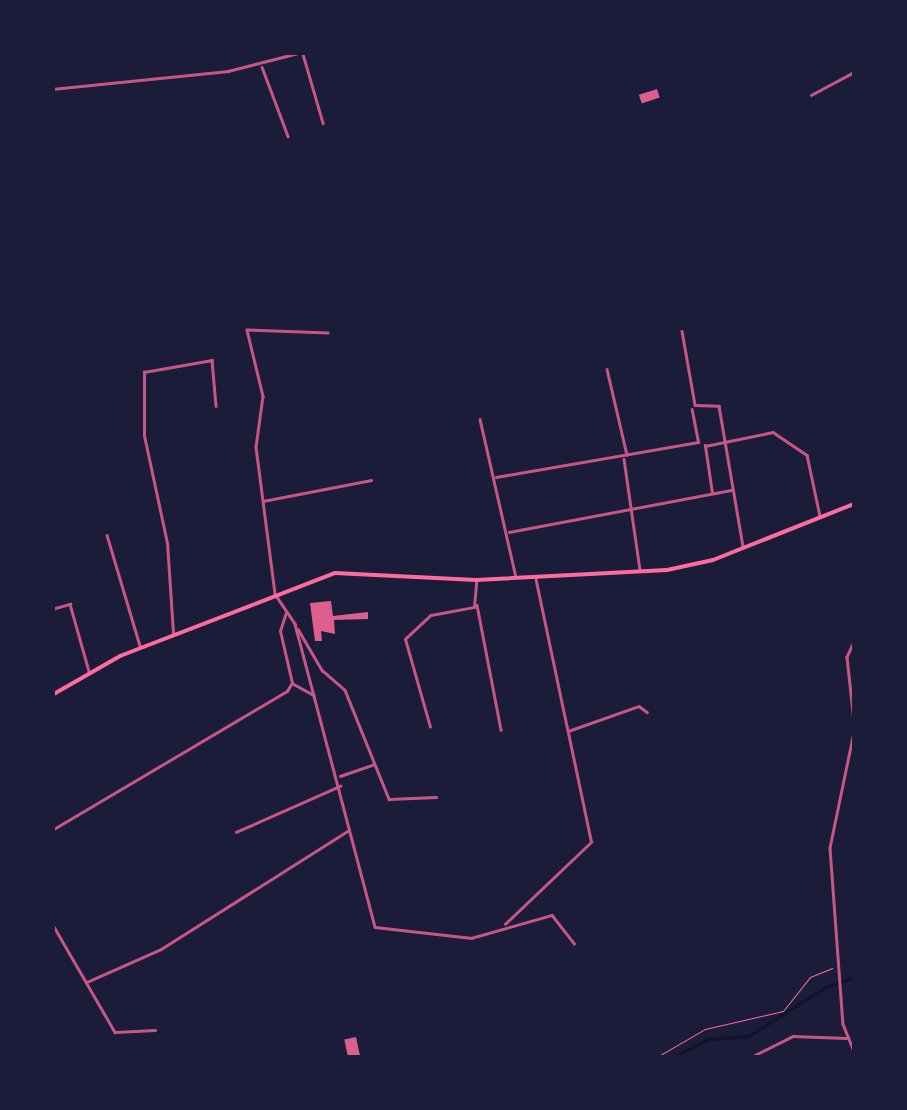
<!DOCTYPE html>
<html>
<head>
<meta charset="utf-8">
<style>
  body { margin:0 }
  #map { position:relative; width:907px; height:1110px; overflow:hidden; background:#1b1b3a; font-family:"Open Sans",sans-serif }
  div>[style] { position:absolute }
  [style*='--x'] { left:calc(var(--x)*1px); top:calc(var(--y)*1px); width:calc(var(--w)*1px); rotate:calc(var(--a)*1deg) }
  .stream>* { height:2.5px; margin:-1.25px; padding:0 1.25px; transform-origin:1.25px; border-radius:1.25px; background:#12122b }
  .building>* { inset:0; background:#dd5f8e; transform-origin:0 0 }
  .path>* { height:1px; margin:-0.5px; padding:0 0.5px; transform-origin:0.5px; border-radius:0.5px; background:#ff6b9d }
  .minor>* { height:2.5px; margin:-1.25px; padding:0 1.25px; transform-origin:1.25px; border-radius:1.25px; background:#c65784 }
  .secondary>* { height:4px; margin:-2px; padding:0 2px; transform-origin:2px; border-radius:2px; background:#ff6b9d }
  span { translate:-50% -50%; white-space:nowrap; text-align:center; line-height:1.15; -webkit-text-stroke:8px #1b1b3a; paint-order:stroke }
  .frame { position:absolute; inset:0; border:55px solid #1b1b3a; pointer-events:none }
</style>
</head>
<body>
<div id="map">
  <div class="stream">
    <i style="--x:672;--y:1058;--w:41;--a:-27.8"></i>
    <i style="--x:708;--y:1039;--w:41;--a:-4.2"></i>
    <i style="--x:749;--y:1036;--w:91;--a:-32.5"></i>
    <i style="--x:826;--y:987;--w:30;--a:-20"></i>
  </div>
  <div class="building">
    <i style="left:657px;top:89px;width:9px;height:19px;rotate:72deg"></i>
    <i style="clip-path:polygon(331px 601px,333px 616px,368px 612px,368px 619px,334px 620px,335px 634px,321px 631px,322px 641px,315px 641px,310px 603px)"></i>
    <i style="left:356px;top:1037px;width:19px;height:12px;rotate:78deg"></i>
  </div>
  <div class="path">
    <i style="--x:655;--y:1058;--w:58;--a:-30.1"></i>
    <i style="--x:705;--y:1029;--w:80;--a:-13"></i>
    <i style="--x:783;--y:1011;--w:43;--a:-51.5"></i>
    <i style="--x:810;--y:977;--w:24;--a:-22"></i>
  </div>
  <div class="minor">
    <i style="--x:303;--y:54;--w:72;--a:73.8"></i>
    <i style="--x:262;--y:67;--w:74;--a:69.4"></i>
    <i style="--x:52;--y:89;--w:177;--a:-5.8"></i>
    <i style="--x:228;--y:71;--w:76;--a:-14.4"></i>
    <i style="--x:811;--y:95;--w:49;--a:-28.1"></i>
    <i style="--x:682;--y:331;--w:75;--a:80"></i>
    <i style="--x:695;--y:405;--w:24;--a:2"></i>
    <i style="--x:719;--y:406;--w:143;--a:80.3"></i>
    <i style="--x:328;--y:333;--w:81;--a:-177.9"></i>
    <i style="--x:247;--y:330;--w:68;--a:76.4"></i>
    <i style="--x:263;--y:396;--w:51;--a:97.8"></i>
    <i style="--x:256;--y:447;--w:148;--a:82.6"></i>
    <i style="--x:275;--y:594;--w:36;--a:56"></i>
    <i style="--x:295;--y:624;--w:313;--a:75.2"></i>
    <i style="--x:375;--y:927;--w:97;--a:6.5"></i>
    <i style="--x:471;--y:938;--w:84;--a:-15.9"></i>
    <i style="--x:552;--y:915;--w:36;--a:52"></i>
    <i style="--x:607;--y:369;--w:88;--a:76.9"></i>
    <i style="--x:480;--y:419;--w:162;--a:77.2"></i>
    <i style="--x:624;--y:459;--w:112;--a:81.8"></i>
    <i style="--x:496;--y:477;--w:205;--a:-9.8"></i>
    <i style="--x:698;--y:442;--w:33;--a:-101"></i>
    <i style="--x:712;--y:493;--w:48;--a:-98.5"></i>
    <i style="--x:705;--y:446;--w:69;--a:-11.6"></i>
    <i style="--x:773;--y:432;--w:41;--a:34.1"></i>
    <i style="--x:807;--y:455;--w:62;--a:78"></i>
    <i style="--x:263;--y:501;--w:110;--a:-11"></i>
    <i style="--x:509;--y:532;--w:227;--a:-10.7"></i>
    <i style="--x:107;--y:535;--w:116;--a:73.4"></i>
    <i style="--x:536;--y:579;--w:155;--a:78.1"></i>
    <i style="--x:568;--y:731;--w:75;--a:-19.4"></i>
    <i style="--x:639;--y:706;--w:10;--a:37"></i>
    <i style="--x:477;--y:605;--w:127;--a:79.1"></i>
    <i style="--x:52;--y:609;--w:19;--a:-16"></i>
    <i style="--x:70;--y:604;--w:70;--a:74.2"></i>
    <i style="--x:298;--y:629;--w:48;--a:59.7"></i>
    <i style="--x:322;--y:670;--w:30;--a:41"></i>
    <i style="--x:345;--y:690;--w:118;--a:68"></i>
    <i style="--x:389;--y:799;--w:47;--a:-2.4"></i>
    <i style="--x:173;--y:633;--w:90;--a:-93.8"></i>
    <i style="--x:167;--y:543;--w:109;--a:-102.1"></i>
    <i style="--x:144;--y:436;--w:64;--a:-90"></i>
    <i style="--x:144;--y:372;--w:69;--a:-10"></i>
    <i style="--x:212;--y:360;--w:46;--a:85"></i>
    <i style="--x:854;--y:642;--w:17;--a:115"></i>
    <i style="--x:847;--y:657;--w:64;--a:83.8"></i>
    <i style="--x:292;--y:683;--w:25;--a:29"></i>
    <i style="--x:430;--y:727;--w:91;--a:-105.9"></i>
    <i style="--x:405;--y:639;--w:35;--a:-43"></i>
    <i style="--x:431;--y:615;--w:44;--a:-10.5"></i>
    <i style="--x:474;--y:607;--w:25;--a:-85"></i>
    <i style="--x:854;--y:732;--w:118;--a:101.7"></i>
    <i style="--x:830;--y:848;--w:176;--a:85.8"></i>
    <i style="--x:843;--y:1024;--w:29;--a:68"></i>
    <i style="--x:340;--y:776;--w:36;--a:-19"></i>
    <i style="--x:52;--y:830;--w:273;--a:-30.6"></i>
    <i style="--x:287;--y:691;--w:9;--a:-58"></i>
    <i style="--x:292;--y:683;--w:53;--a:-103"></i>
    <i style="--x:280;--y:631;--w:19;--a:-72"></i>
    <i style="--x:236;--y:832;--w:114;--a:-23.9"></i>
    <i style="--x:52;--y:923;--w:126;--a:60"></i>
    <i style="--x:115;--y:1032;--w:40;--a:-2.9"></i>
    <i style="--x:505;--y:924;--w:119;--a:-43.6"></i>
    <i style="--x:591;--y:842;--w:111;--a:-101.9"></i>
    <i style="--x:87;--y:982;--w:81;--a:-24"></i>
    <i style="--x:161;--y:949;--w:221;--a:-32.3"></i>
    <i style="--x:749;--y:1058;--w:49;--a:-26.6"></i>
    <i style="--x:793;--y:1036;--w:53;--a:2.2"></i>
  </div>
  <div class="secondary">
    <i style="--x:52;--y:695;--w:78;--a:-29.8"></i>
    <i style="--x:120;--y:656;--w:230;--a:-21.1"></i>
    <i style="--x:335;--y:573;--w:141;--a:2.8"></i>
    <i style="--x:476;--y:580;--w:191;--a:-3"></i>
    <i style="--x:667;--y:570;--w:47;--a:-12.3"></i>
    <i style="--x:713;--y:560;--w:152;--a:-21.7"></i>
  </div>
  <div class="frame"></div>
</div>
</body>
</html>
